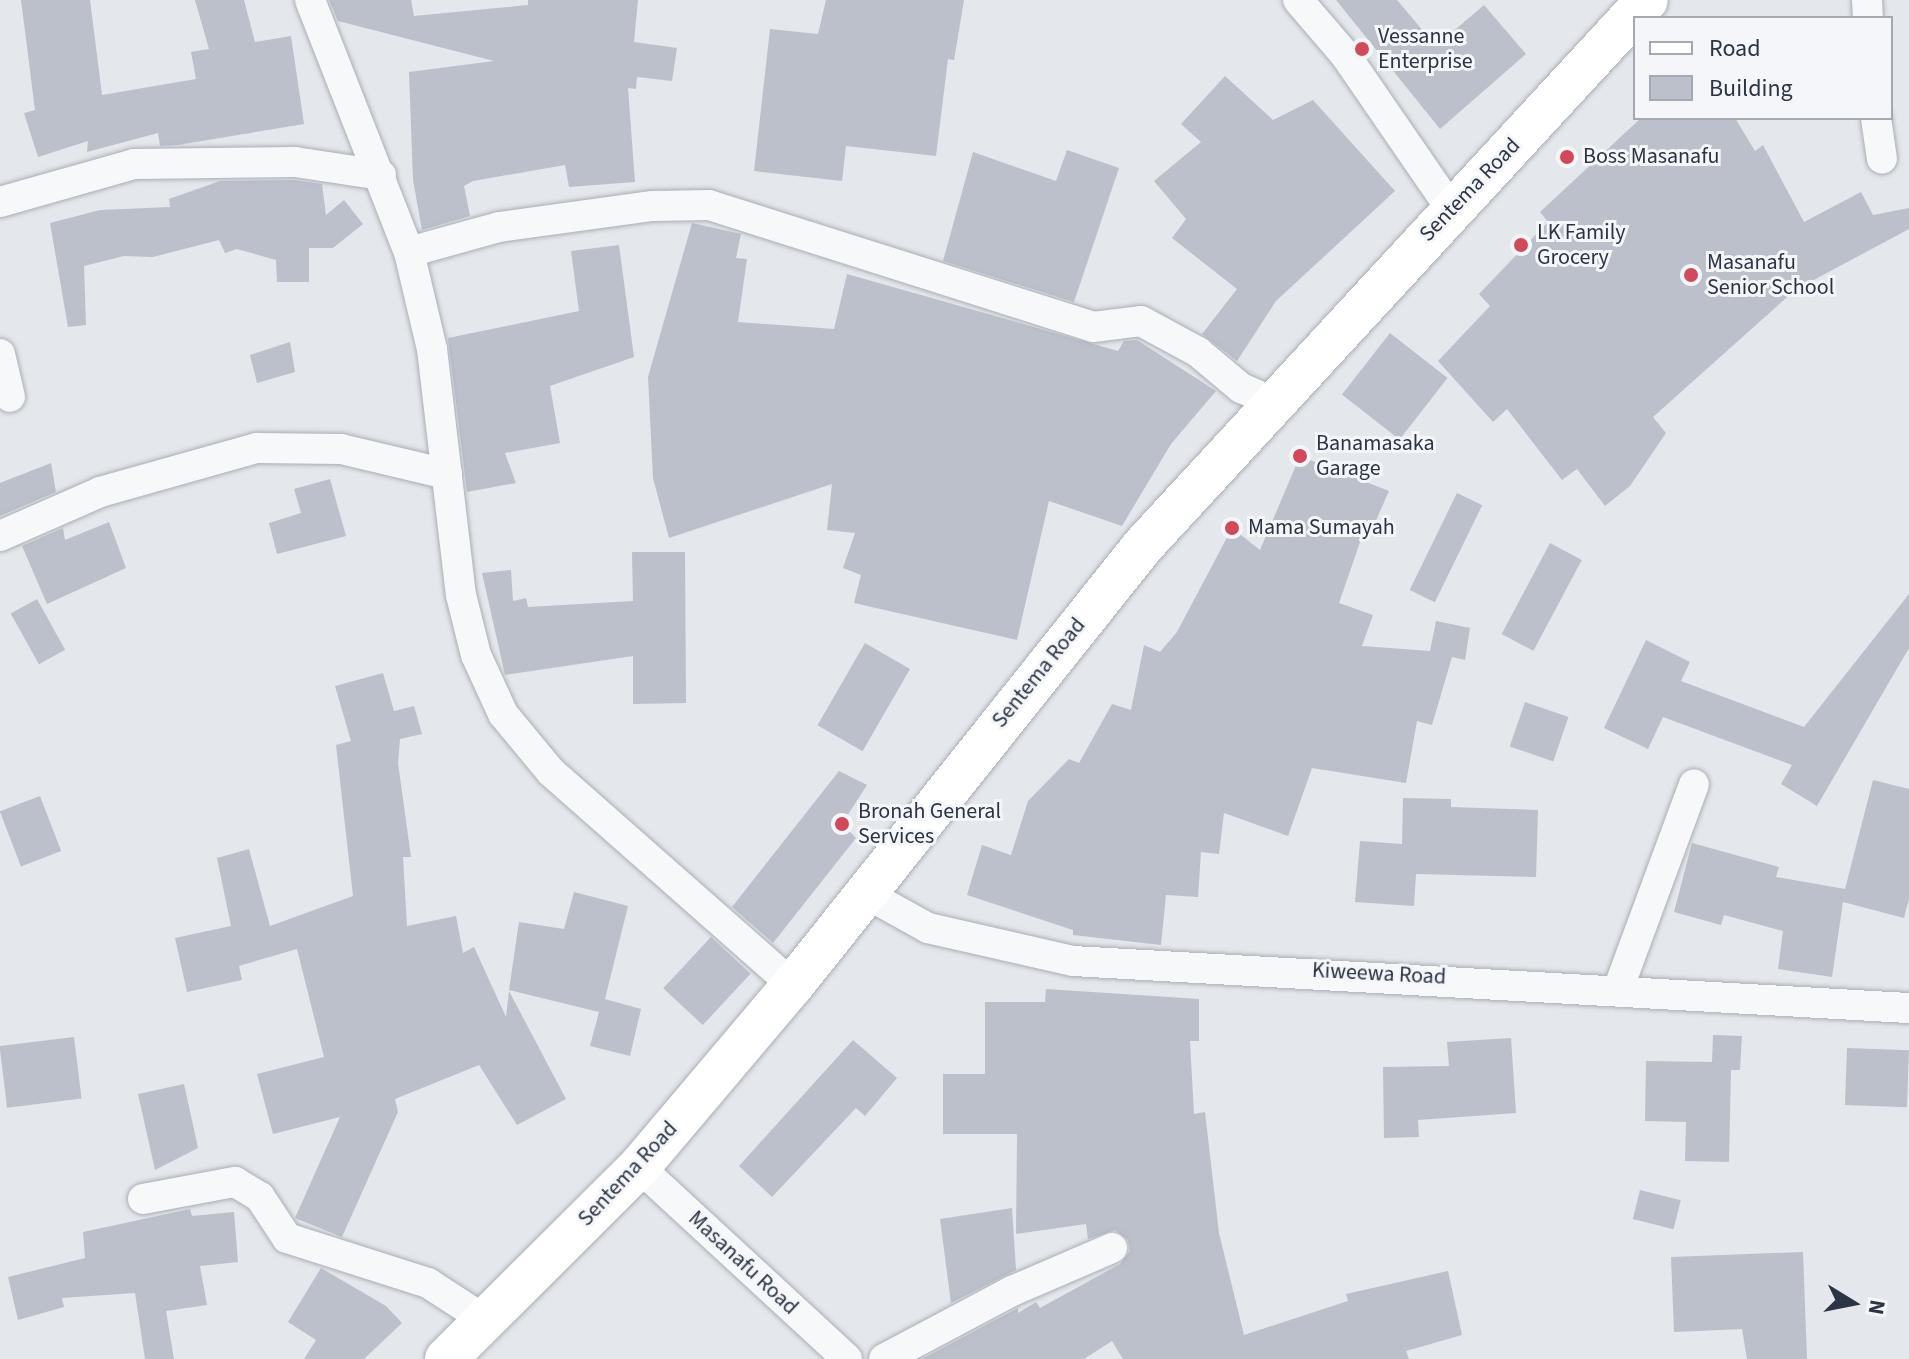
<!DOCTYPE html>
<html>
<head>
<meta charset="utf-8">
<style>
  body { margin:0 }
  #map { position:relative; width:1909px; height:1359px; overflow:hidden; background:#e4e7ec; font-family:"Source Sans 3",sans-serif }
  div>[style] { position:absolute }
  [style*='--x'] { left:calc(var(--x)*1px); top:calc(var(--y)*1px); width:calc(var(--w)*1px); rotate:calc(var(--a)*1deg) }
  .building>* { inset:0; background:#bbc0ca; transform-origin:0 0 }
  .roads { filter:drop-shadow(0 0 2px #a9aeb7) drop-shadow(0 0 2px #a9aeb7) }
  .minor>* { height:30px; margin:-15px; padding:0 15px; transform-origin:15px; border-radius:15px; background:#f7f8fa }
  .secondary>* { height:42px; margin:-21px; padding:0 21px; transform-origin:21px; border-radius:21px; background:#fff }
  .dots>* { width:22px; height:22px; translate:-50% -50%; box-sizing:border-box; border:4px solid #f4f6f9; border-radius:50% }
  span { translate:-50% -50%; white-space:nowrap; text-align:center; line-height:1.15; -webkit-text-stroke:6px #f4f6f9; paint-order:stroke }
  .poi-label { font-size:22px; color:#2b3445 }
  .left { translate:0 -50%; text-align:left }
  .street-label { font-size:22px; color:#2b3445 }
  .legend { position:absolute; left:1633px; top:16px; width:260px; height:104px; box-sizing:border-box; background:#f4f6f9; border:2px solid #a4a8b1; margin:0; padding:10px 14px; list-style:none; font-size:24px; color:#2b3445 }
  .legend li { display:flex; align-items:center; gap:16px; height:40px }
  .legend b { width:40px; border:2px solid #a4a8b1 }
  .north { position:absolute; left:1813px; top:1263px; width:80px; height:80px; -webkit-text-stroke:6px #f4f6f9; paint-order:stroke; rotate:100deg; font-size:22px; font-weight:700; line-height:32px; text-align:center; color:#2b3445 }
  .north::after { content:''; display:block; margin:auto; width:28px; height:36px; background:#2b3445; clip-path:polygon(50% 0,100% 100%,50% 72%,0 100%) }
</style>
</head>
<body>
<div id="map">
  <div class="building">
    <i style="clip-path:polygon(21px 0,90px 0,102px 95px,196px 79px,191px 52px,209px 49px,195px 0,244px 0,255px 42px,291px 36px,304px 124px,178px 145px,160px 146px,158px 133px,87px 152px,88px 141px,38px 157px,24px 113px,35px 110px)"></i>
    <i style="clip-path:polygon(329px 0,411px 0,414px 16px,528px 5px,528px 0,638px 0,634px 42px,677px 48px,672px 81px,637px 77px,636px 89px,628px 88px,635px 182px,569px 187px,565px 165px,473px 181px,464px 186px,470px 216px,422px 230px,413px 180px,409px 72px,494px 61px,338px 21px)"></i>
    <i style="clip-path:polygon(826px 0,964px 0,954px 60px,948px 59px,936px 156px,846px 146px,842px 181px,754px 171px,770px 29px,818px 34px)"></i>
    <i style="clip-path:polygon(1336px 0,1397px 0,1436px 46px,1484px 5px,1526px 54px,1440px 129px)"></i>
    <i style="clip-path:polygon(1225px 76px,1273px 120px,1313px 100px,1395px 191px,1276px 301px,1237px 361px,1202px 334px,1237px 289px,1172px 238px,1186px 219px,1154px 181px,1201px 142px,1181px 124px)"></i>
    <i style="clip-path:polygon(1641px 118px,1735px 118px,1755px 151px,1763px 145px,1804px 222px,1861px 192px,1873px 215px,1909px 208px,1909px 229px,1795px 290px,1653px 417px,1666px 433px,1630px 486px,1605px 506px,1577px 469px,1562px 480px,1507px 409px,1493px 422px,1438px 361px,1490px 306px,1479px 294px,1548px 222px,1540px 212px)"></i>
    <i style="clip-path:polygon(1067px 150px,1119px 168px,1074px 302px,943px 261px,973px 152px,1056px 181px)"></i>
    <i style="clip-path:polygon(294px 180px,322px 184px,326px 215px,344px 200px,363px 224px,333px 248px,309px 248px,309px 282px,277px 282px,276px 260px,237px 249px,225px 253px,219px 240px,153px 257px,124px 256px,84px 266px,86px 325px,68px 327px,50px 223px,100px 210px,170px 207px,169px 199px,220px 181px)"></i>
    <i style="clip-path:polygon(692px 223px,741px 234px,736px 258px,747px 259px,738px 322px,834px 329px,847px 274px,1118px 351px,1124px 341px,1137px 340px,1216px 391px,1171px 444px,1122px 526px,1049px 501px,1017px 640px,854px 603px,861px 575px,843px 568px,855px 533px,827px 530px,832px 484px,669px 538px,653px 478px,648px 377px)"></i>
    <i style="clip-path:polygon(619px 245px,634px 357px,550px 386px,560px 443px,505px 453px,516px 483px,467px 492px,448px 338px,579px 311px,571px 251px)"></i>
    <i style="left:1390px;top:333px;width:73px;height:78px;rotate:38deg"></i>
    <i style="clip-path:polygon(290px 342px,295px 372px,257px 383px,250px 355px)"></i>
    <i style="clip-path:polygon(1300px 456px,1389px 491px,1374px 525px,1367px 522px,1339px 603px,1373px 615px,1362px 646px,1430px 651px,1436px 621px,1470px 628px,1465px 660px,1452px 657px,1432px 725px,1417px 721px,1406px 783px,1312px 768px,1288px 836px,1224px 813px,1219px 854px,1201px 852px,1198px 897px,1166px 895px,1161px 945px,1073px 935px,1073px 930px,967px 895px,982px 845px,1011px 855px,1028px 801px,1069px 759px,1079px 763px,1112px 704px,1131px 710px,1144px 645px,1160px 652px,1177px 632px,1232px 528px,1260px 550px)"></i>
    <i style="clip-path:polygon(51px 463px,56px 492px,0 516px,0 483px)"></i>
    <i style="clip-path:polygon(330px 479px,346px 536px,277px 554px,269px 523px,301px 513px,294px 489px)"></i>
    <i style="left:1457px;top:493px;width:28px;height:108px;rotate:26deg"></i>
    <i style="clip-path:polygon(109px 522px,126px 568px,47px 604px,22px 546px,63px 528px,65px 540px)"></i>
    <i style="left:1550px;top:543px;width:36px;height:103px;rotate:28deg"></i>
    <i style="clip-path:polygon(632px 552px,685px 552px,686px 703px,633px 704px,633px 656px,505px 675px,482px 573px,511px 570px,513px 601px,526px 598px,528px 607px,633px 601px)"></i>
    <i style="clip-path:polygon(1909px 594px,1909px 648px,1817px 806px,1781px 784px,1792px 765px,1663px 717px,1648px 749px,1604px 728px,1646px 640px,1690px 662px,1681px 681px,1804px 727px)"></i>
    <i style="left:37px;top:599px;width:58px;height:30px;rotate:61deg"></i>
    <i style="left:865px;top:643px;width:52px;height:95px;rotate:30deg"></i>
    <i style="clip-path:polygon(383px 673px,394px 711px,414px 706px,422px 734px,400px 739px,398px 763px,411px 857px,403px 857px,407px 926px,456px 916px,463px 953px,474px 947px,506px 1017px,509px 991px,566px 1099px,517px 1125px,479px 1065px,395px 1099px,398px 1112px,342px 1237px,295px 1218px,340px 1117px,273px 1134px,257px 1074px,324px 1057px,297px 949px,239px 966px,242px 980px,187px 992px,175px 938px,231px 926px,217px 858px,249px 849px,270px 926px,353px 896px,336px 745px,351px 741px,335px 686px)"></i>
    <i style="left:1525px;top:702px;width:46px;height:47px;rotate:19deg"></i>
    <i style="clip-path:polygon(839px 771px,867px 785px,842px 824px,856px 838px,773px 943px,732px 907px)"></i>
    <i style="clip-path:polygon(1873px 780px,1909px 789px,1909px 899px,1904px 918px,1843px 902px,1832px 977px,1778px 969px,1783px 931px,1724px 915px,1721px 925px,1674px 912px,1692px 843px,1779px 867px,1776px 877px,1845px 889px)"></i>
    <i style="left:40px;top:796px;width:59px;height:43px;rotate:69deg"></i>
    <i style="clip-path:polygon(1403px 798px,1451px 799px,1451px 807px,1538px 810px,1536px 877px,1416px 874px,1414px 906px,1355px 902px,1360px 841px,1402px 844px)"></i>
    <i style="clip-path:polygon(574px 892px,628px 906px,605px 999px,641px 1009px,630px 1056px,590px 1046px,599px 1012px,509px 990px,519px 922px,564px 929px)"></i>
    <i style="left:711px;top:937px;width:54px;height:70px;rotate:43deg"></i>
    <i style="clip-path:polygon(1046px 989px,1199px 999px,1199px 1041px,1190px 1041px,1194px 1114px,1205px 1112px,1219px 1233px,1244px 1335px,1348px 1301px,1346px 1294px,1448px 1271px,1462px 1335px,1406px 1351px,1409px 1359px,1123px 1359px,1112px 1341px,1084px 1359px,922px 1359px,1018px 1308px,1018px 1313px,1036px 1302px,1040px 1308px,1120px 1264px,1130px 1251px,1128px 1240px,1115px 1230px,1088px 1239px,1086px 1224px,1016px 1234px,1017px 1134px,943px 1134px,943px 1074px,985px 1074px,985px 1002px,1045px 1002px)"></i>
    <i style="clip-path:polygon(1713px 1035px,1742px 1036px,1740px 1070px,1731px 1070px,1729px 1162px,1685px 1161px,1686px 1122px,1645px 1121px,1646px 1061px,1712px 1062px)"></i>
    <i style="left:74px;top:1037px;width:62px;height:75px;rotate:83deg"></i>
    <i style="clip-path:polygon(1511px 1038px,1516px 1113px,1418px 1120px,1419px 1137px,1384px 1138px,1383px 1067px,1449px 1066px,1447px 1042px)"></i>
    <i style="clip-path:polygon(853px 1040px,897px 1078px,865px 1116px,856px 1108px,772px 1197px,739px 1166px)"></i>
    <i style="left:1847px;top:1048px;width:62px;height:57px;rotate:2deg"></i>
    <i style="clip-path:polygon(184px 1084px,198px 1148px,155px 1170px,138px 1094px)"></i>
    <i style="left:1640px;top:1190px;width:42px;height:30px;rotate:14deg"></i>
    <i style="clip-path:polygon(1012px 1208px,1016px 1270px,951px 1303px,940px 1219px)"></i>
    <i style="clip-path:polygon(190px 1209px,192px 1216px,234px 1212px,238px 1262px,200px 1266px,207px 1305px,166px 1311px,174px 1359px,145px 1359px,135px 1293px,62px 1298px,64px 1307px,18px 1320px,8px 1277px,85px 1258px,83px 1232px)"></i>
    <i style="clip-path:polygon(1803px 1252px,1807px 1359px,1747px 1359px,1742px 1329px,1674px 1332px,1671px 1257px)"></i>
    <i style="clip-path:polygon(321px 1268px,386px 1306px,402px 1323px,364px 1359px,304px 1359px,316px 1340px,288px 1322px)"></i>
  </div>
  <div class="roads">
    <div class="minor">
      <i style="--x:310;--y:0;--w:271;--a:68.6"></i>
      <i style="--x:409;--y:252;--w:100;--a:76.7"></i>
      <i style="--x:432;--y:349;--w:248;--a:83.3"></i>
      <i style="--x:461;--y:595;--w:62;--a:76"></i>
      <i style="--x:476;--y:655;--w:65;--a:65.4"></i>
      <i style="--x:503;--y:714;--w:75;--a:50.4"></i>
      <i style="--x:551;--y:772;--w:322;--a:41.4"></i>
      <i style="--x:1298;--y:0;--w:74;--a:49.4"></i>
      <i style="--x:1346;--y:56;--w:186;--a:55.5"></i>
      <i style="--x:1867;--y:0;--w:18;--a:87"></i>
      <i style="--x:1876;--y:118;--w:41;--a:81.7"></i>
      <i style="--x:0;--y:202;--w:139;--a:-15.8"></i>
      <i style="--x:134;--y:164;--w:161;--a:-0.7"></i>
      <i style="--x:295;--y:162;--w:87;--a:8.6"></i>
      <i style="--x:409;--y:252;--w:93;--a:-15.5"></i>
      <i style="--x:499;--y:227;--w:155;--a:-7.8"></i>
      <i style="--x:653;--y:206;--w:56;--a:-1"></i>
      <i style="--x:709;--y:205;--w:403;--a:17.6"></i>
      <i style="--x:1093;--y:327;--w:48;--a:-7.1"></i>
      <i style="--x:1141;--y:321;--w:65;--a:28.5"></i>
      <i style="--x:1198;--y:352;--w:56;--a:39.9"></i>
      <i style="--x:1241;--y:388;--w:34;--a:23"></i>
      <i style="--x:0;--y:354;--w:44;--a:76.9"></i>
      <i style="--x:0;--y:536;--w:109;--a:-23.7"></i>
      <i style="--x:100;--y:492;--w:163;--a:-15.7"></i>
      <i style="--x:257;--y:448;--w:84;--a:0.7"></i>
      <i style="--x:341;--y:449;--w:109;--a:13.3"></i>
      <i style="--x:863;--y:892;--w:74;--a:29"></i>
      <i style="--x:928;--y:928;--w:149;--a:12.8"></i>
      <i style="--x:1073;--y:961;--w:837;--a:3.22"></i>
      <i style="--x:1619;--y:987;--w:216;--a:-69.7"></i>
      <i style="--x:639;--y:1167;--w:283;--a:42.7"></i>
      <i style="--x:143;--y:1199;--w:94;--a:-10.5"></i>
      <i style="--x:235;--y:1182;--w:29;--a:31"></i>
      <i style="--x:260;--y:1197;--w:49;--a:56.6"></i>
      <i style="--x:287;--y:1238;--w:148;--a:17.7"></i>
      <i style="--x:428;--y:1283;--w:68;--a:33"></i>
      <i style="--x:884;--y:1359;--w:145;--a:-28"></i>
      <i style="--x:1012;--y:1291;--w:109;--a:-23.3"></i>
    </div>
    <div class="secondary">
      <i style="--x:446;--y:1359;--w:272;--a:-44.9"></i>
      <i style="--x:639;--y:1167;--w:238;--a:-49.8"></i>
      <i style="--x:793;--y:985;--w:560;--a:-51.45"></i>
      <i style="--x:1142;--y:547;--w:744;--a:-47.29"></i>
    </div>
  </div>
  <div class="dots">
    <i style="left:1362px;top:49px;background:#d1495b"></i>
    <i style="left:1567px;top:157px;background:#d1495b"></i>
    <i style="left:1521px;top:245px;background:#d1495b"></i>
    <i style="left:1691px;top:275px;background:#d1495b"></i>
    <i style="left:1300px;top:456px;background:#d1495b"></i>
    <i style="left:1232px;top:528px;background:#d1495b"></i>
    <i style="left:842px;top:824px;background:#d1495b"></i>
  </div>
  <div class="poi-label">
    <span class="left" style="left:1378px;top:49px">Vessanne<br>Enterprise</span>
    <span class="left" style="left:1583px;top:157px">Boss Masanafu</span>
    <span class="left" style="left:1537px;top:245px">LK Family<br>Grocery</span>
    <span class="left" style="left:1707px;top:275px">Masanafu<br>Senior School</span>
    <span class="left" style="left:1316px;top:456px">Banamasaka<br>Garage</span>
    <span class="left" style="left:1248px;top:528px">Mama Sumayah</span>
    <span class="left" style="left:858px;top:824px">Bronah General<br>Services</span>
  </div>
  <div class="street-label">
    <span style="left:1470px;top:190px;rotate:-46deg">Sentema Road</span>
    <span style="left:1039px;top:673px;rotate:-51deg">Sentema Road</span>
    <span style="left:1379px;top:974px;rotate:3deg">Kiweewa Road</span>
    <span style="left:628px;top:1174px;rotate:-47deg">Sentema Road</span>
    <span style="left:743px;top:1263px;rotate:43deg">Masanafu Road</span>
  </div>
  <ul class="legend">
  <li><b style="height:10px;background:#fff"></b>Road</li>
  <li><b style="height:22px;background:#bbc0ca"></b>Building</li>
  </ul>
  <div class="north">N</div>
</div>
</body>
</html>
